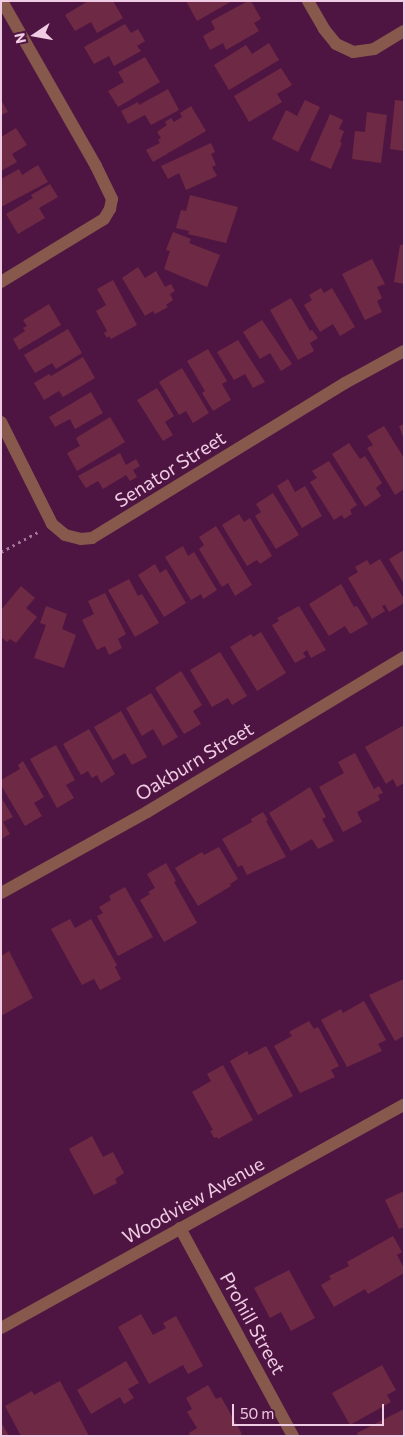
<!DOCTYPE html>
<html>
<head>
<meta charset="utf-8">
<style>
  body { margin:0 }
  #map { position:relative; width:405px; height:1437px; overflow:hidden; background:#4f1542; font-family:Commissioner,sans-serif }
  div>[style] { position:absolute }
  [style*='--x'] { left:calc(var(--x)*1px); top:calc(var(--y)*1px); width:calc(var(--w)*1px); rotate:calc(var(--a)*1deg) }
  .building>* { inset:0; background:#6e2944 }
  .path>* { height:3px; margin-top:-1.5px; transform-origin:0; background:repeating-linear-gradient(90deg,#a57799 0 2.5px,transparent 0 6.5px) }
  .street>* { height:12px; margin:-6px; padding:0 6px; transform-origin:6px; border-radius:6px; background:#86594c }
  span { translate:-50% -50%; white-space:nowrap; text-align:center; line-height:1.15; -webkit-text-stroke:5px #4f1542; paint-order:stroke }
  .street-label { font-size:19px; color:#efcbe4 }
  .frame { position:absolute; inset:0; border:2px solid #efcbe4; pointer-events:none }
  .north { position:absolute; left:10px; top:10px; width:50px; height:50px; -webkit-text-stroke:4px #4f1542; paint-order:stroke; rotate:258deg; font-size:14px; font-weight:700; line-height:20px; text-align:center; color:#efcbe4 }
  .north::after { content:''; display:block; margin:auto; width:18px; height:22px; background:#efcbe4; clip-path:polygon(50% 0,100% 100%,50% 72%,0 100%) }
  .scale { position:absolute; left:232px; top:1404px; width:152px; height:22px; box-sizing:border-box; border:2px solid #efcbe4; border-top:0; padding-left:6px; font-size:15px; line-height:18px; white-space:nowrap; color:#efcbe4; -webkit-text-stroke:4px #4f1542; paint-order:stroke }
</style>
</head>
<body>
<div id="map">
  <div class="building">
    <i style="clip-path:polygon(88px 1px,113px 1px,123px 18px,97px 33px,91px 22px,75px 31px,65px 15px)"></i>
    <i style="clip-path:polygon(186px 1px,232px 1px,197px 21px)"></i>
    <i style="clip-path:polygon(248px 1px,251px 1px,261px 19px,254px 23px,259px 31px,226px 50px,223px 43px,210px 50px,203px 36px,215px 29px,211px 21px)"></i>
    <i style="clip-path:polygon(125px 24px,131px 33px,138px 29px,145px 41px,137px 46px,141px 51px,114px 66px,109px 56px,94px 64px,84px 47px)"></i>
    <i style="clip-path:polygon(269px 43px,279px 60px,229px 90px,214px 65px,246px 45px,252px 54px)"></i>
    <i style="clip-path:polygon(145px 57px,160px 82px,118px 107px,108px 91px,124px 82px,118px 72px)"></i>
    <i style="clip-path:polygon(281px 68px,292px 85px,277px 94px,282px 102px,249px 122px,234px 96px)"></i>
    <i style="clip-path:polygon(168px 89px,179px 110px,151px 125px,145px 115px,128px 124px,121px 111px,138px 102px,139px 105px)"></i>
    <i style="clip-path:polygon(1px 100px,8px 112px,1px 115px)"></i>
    <i style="clip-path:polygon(305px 100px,320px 107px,298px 152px,272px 139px,286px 110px,297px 116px)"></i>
    <i style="clip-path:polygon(395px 100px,404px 101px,404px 151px,390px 149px)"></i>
    <i style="clip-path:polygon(191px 106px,206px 131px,153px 162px,146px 150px,160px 143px,158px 140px,161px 138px,157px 132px,167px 125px,165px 122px,171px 118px,174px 122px,182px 117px,180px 113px)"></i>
    <i style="clip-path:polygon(367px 112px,387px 115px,381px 163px,352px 159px,355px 131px,365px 132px)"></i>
    <i style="clip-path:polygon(330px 114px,343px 120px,339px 129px,344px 131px,340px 142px,342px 143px,331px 169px,310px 160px)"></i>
    <i style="clip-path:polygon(16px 128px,27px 145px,12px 154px,17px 162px,1px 171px,1px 137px)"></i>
    <i style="clip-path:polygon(211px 143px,215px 152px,211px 154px,216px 165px,212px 167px,217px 176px,186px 190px,179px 173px,168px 179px,161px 166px)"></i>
    <i style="clip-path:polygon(38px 165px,48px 182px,1px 207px,1px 179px,19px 169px,22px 175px)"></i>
    <i style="clip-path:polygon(50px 184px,58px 197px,39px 208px,45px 218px,18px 234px,6px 214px,33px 198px,31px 195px)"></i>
    <i style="clip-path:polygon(190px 195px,238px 207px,226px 243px,188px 234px,189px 231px,176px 228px,181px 210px,186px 211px)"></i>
    <i style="clip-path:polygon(173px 232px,191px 239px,189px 243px,220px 255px,207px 287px,164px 269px,170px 251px,166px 250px)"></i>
    <i style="clip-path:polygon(400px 245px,404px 245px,404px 284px,394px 282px)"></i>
    <i style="clip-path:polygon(372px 259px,385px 284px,377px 287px,382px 298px,377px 301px,382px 312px,365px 320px,342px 274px)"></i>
    <i style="clip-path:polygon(138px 267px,145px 278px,156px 271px,165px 287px,171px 284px,175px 291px,170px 294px,173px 300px,166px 305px,168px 307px,155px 314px,153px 311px,145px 316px,122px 278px)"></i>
    <i style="clip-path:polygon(113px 280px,137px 325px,111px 339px,109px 336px,107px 338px,104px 333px,107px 331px,96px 311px,106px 305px,97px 289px)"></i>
    <i style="clip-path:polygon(321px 288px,324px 293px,332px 288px,355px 327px,340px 336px,333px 324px,320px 332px,304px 305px,312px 300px,309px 295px)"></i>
    <i style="clip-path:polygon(291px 298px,310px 331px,312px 330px,318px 338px,310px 343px,314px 351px,298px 360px,270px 310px)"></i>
    <i style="clip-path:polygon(49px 304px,61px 325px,19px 350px,13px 339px,25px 331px,23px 328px,27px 326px,23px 320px)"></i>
    <i style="clip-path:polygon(262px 320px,292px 364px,281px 371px,270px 353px,260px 359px,243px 332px)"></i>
    <i style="clip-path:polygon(68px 329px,82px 353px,56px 369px,52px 363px,35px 373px,24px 355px)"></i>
    <i style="clip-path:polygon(238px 340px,265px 382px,253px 388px,245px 374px,234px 380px,217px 352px)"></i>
    <i style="clip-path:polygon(208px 349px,227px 381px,222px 384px,231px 400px,213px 411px,202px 393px,205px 391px,187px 361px)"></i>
    <i style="clip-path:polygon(83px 357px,95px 378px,63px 397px,59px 391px,44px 400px,34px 383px,49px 374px,51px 376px)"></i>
    <i style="clip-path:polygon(182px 368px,209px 413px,193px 423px,186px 411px,179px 415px,159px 382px)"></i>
    <i style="clip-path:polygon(157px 388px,174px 416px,165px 422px,173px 435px,163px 441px,137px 400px)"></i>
    <i style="clip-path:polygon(91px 392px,103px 413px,75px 429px,70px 419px,55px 427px,49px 417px)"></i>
    <i style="clip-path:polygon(110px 417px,125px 442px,77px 471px,67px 453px,80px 446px,76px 438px)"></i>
    <i style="clip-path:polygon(404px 424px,404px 437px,403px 437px,399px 426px)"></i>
    <i style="clip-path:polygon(384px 426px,404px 458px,404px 489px,395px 495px,367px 448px,373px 445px,367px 436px)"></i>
    <i style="clip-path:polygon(349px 443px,360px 459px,365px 456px,382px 483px,376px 488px,381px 496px,365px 507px,332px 454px)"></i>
    <i style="clip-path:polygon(120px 453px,126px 465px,136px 459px,140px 466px,133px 470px,137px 477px,130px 481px,126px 475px,103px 489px,98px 481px,86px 488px,78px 476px)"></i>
    <i style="clip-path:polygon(329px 461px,357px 505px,350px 510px,352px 514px,344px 519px,342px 515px,334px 520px,310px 482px,317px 478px,312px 471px)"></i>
    <i style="clip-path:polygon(288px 479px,295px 492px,305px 486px,322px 516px,302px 528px,277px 486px)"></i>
    <i style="clip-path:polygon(273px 493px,299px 535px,276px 549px,255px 516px,261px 512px,256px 504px)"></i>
    <i style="clip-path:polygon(239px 514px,244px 522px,250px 518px,272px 556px,260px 564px,257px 560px,247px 566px,222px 525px)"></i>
    <i style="clip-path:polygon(216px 526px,252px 585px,235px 596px,228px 583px,222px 587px,199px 549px,204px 545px,199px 537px)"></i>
    <i style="clip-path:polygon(183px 546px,188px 556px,194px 552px,217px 590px,203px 599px,201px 594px,191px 600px,165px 557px)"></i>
    <i style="clip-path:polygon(404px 550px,404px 584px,389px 559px)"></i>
    <i style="clip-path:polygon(380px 559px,404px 599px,404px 603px,389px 612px,385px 605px,382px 606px,385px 611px,372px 619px,348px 578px,358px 572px,355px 567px,367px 560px,370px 565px)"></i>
    <i style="clip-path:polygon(155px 564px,160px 573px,166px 569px,186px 603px,164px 617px,138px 575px)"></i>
    <i style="clip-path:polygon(129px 579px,138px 596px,142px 594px,159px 623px,135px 637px,108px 590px)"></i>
    <i style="clip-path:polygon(341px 584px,354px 607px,357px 606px,368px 624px,350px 634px,345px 626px,329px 636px,309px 604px)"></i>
    <i style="clip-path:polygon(21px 586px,35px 598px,26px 608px,37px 617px,16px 643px,10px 639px,7px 642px,1px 637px,1px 610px)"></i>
    <i style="clip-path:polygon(105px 593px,126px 634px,118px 639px,122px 648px,109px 655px,105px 646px,97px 650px,82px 620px,94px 614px,88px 601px)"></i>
    <i style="clip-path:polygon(46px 606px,67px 614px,62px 629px,76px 635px,64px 668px,34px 658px,46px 625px,40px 623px)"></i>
    <i style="clip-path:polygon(299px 606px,326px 650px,311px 658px,307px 650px,303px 653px,306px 657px,295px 663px,272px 625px,279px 621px,277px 618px)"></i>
    <i style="clip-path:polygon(261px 632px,286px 673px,257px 691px,230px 647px,251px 634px,253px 637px)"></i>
    <i style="clip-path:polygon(220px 652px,247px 696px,232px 705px,228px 698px,212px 707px,190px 670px)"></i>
    <i style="clip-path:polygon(181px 671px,202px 705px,193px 711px,201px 724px,184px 734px,155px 688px)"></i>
    <i style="clip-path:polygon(151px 693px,178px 737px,163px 746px,153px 729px,142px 736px,126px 708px)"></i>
    <i style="clip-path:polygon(121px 711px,147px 757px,132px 765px,125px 753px,113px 760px,94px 727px)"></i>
    <i style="clip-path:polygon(404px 725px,404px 783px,397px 787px,393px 779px,386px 784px,365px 747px)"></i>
    <i style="clip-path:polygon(89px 729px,115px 774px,101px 783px,97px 775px,92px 778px,88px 771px,81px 775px,63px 744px)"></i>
    <i style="clip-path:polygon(56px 745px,75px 780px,66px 785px,74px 798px,57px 808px,30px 759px)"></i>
    <i style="clip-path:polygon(355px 753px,374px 789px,379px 786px,383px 793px,378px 795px,380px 800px,357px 812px,362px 822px,343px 832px,319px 787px,344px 773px,338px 762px)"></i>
    <i style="clip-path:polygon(23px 761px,44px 797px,34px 803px,42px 816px,25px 826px,1px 785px,1px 780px,20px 769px,18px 765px)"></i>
    <i style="clip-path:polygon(310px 787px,326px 817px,322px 819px,334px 841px,318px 849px,312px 839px,291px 851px,269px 813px)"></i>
    <i style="clip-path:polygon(1px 797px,13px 817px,3px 822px,10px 834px,1px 839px)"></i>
    <i style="clip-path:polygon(263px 812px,268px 820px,266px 821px,286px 857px,247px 875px,242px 865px,238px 867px,222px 839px,252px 822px,251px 819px)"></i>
    <i style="clip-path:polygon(219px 847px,238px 879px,230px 884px,231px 886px,198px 906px,175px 868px,202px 852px,204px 855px)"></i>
    <i style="clip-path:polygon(166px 863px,176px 881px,174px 882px,197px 923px,164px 942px,140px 900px,150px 894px,148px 892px,155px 888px,147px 874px)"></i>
    <i style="clip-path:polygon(125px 887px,153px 937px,118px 956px,97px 916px,103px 913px,99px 907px,111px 900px,109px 896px)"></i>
    <i style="clip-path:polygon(70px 919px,75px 928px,91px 919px,117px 965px,115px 967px,121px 979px,100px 990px,94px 979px,82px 985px,51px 929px)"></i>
    <i style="clip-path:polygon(9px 951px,33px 998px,1px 1016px,1px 956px)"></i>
    <i style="clip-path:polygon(404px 979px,404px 1036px,395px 1041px,369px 995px)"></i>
    <i style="clip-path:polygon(364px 1001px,386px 1040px,378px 1044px,382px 1051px,347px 1067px,321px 1020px,341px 1009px,343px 1013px)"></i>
    <i style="clip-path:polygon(309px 1021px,314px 1029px,318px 1027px,339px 1066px,331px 1070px,335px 1077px,300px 1093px,274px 1046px,292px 1036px,289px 1032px)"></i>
    <i style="clip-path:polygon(266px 1046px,293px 1096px,258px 1115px,230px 1061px,247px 1051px,249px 1055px)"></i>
    <i style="clip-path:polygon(223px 1065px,253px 1120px,218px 1139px,217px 1137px,214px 1138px,210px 1131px,213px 1130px,192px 1092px,211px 1081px,207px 1074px)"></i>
    <i style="clip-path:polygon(92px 1136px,103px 1157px,113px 1152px,124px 1173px,115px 1179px,117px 1183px,94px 1195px,69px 1149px)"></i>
    <i style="clip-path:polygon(404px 1191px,404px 1227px,399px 1229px,385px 1200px)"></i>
    <i style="clip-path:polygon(393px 1236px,402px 1252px,397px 1255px,404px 1268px,404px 1273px,368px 1294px,365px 1289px,334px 1307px,321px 1285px,331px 1279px,329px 1276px,349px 1266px,347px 1262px)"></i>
    <i style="clip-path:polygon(289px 1270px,315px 1318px,291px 1331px,281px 1312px,270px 1318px,254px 1288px)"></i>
    <i style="clip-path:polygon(141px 1314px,153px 1335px,166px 1328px,163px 1323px,176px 1316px,203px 1366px,188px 1374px,183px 1365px,149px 1384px,118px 1327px)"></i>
    <i style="clip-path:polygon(126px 1361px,139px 1383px,128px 1389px,134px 1398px,124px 1404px,120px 1397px,91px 1414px,77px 1390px)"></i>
    <i style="clip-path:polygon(382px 1365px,396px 1390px,387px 1395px,391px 1402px,350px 1425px,332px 1393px)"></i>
    <i style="clip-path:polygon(60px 1381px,89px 1436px,21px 1436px,5px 1406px,32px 1391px,34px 1395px)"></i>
    <i style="clip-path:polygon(208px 1385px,216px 1399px,221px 1397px,242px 1434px,239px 1436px,190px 1436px,189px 1433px,197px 1428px,187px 1412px,192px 1409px,186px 1398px)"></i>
    <i style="clip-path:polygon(404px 1409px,404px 1436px,358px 1436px,357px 1433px)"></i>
    <i style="clip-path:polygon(1px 1422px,9px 1436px,1px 1436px)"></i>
  </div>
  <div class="path">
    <i style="--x:1;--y:552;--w:42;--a:-28.4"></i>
  </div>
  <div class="street">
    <i style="--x:308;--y:1;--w:32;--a:60"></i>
    <i style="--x:324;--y:29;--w:19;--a:51"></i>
    <i style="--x:336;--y:44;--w:19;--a:25"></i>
    <i style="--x:353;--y:52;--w:21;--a:-8"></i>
    <i style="--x:374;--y:49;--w:35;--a:-31"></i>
    <i style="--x:1;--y:282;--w:121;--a:-31.5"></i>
    <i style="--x:104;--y:219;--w:12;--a:-59"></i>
    <i style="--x:110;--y:209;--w:10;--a:-79"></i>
    <i style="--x:112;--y:199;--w:37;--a:-116"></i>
    <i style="--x:96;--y:166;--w:190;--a:-119.7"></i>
    <i style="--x:1;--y:422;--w:114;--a:63.4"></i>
    <i style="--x:52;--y:524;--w:17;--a:40"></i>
    <i style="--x:65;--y:535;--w:16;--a:14"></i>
    <i style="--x:81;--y:539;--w:11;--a:-5"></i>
    <i style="--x:92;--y:538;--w:297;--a:-31.5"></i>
    <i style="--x:345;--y:383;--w:67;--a:-28.5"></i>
    <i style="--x:1;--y:893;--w:167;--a:-29"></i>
    <i style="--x:147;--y:812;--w:300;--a:-31.1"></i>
    <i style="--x:180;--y:1228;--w:237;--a:61.5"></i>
    <i style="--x:1;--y:1328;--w:461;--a:-29"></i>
  </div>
  <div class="street-label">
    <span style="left:170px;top:469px;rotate:-32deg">Senator Street</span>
    <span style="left:194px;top:761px;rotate:-31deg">Oakburn Street</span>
    <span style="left:193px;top:1200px;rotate:-29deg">Woodview Avenue</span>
    <span style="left:253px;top:1323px;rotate:61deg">Prohill Street</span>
  </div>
  <div class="frame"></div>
  <div class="north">N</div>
  <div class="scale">50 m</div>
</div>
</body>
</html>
